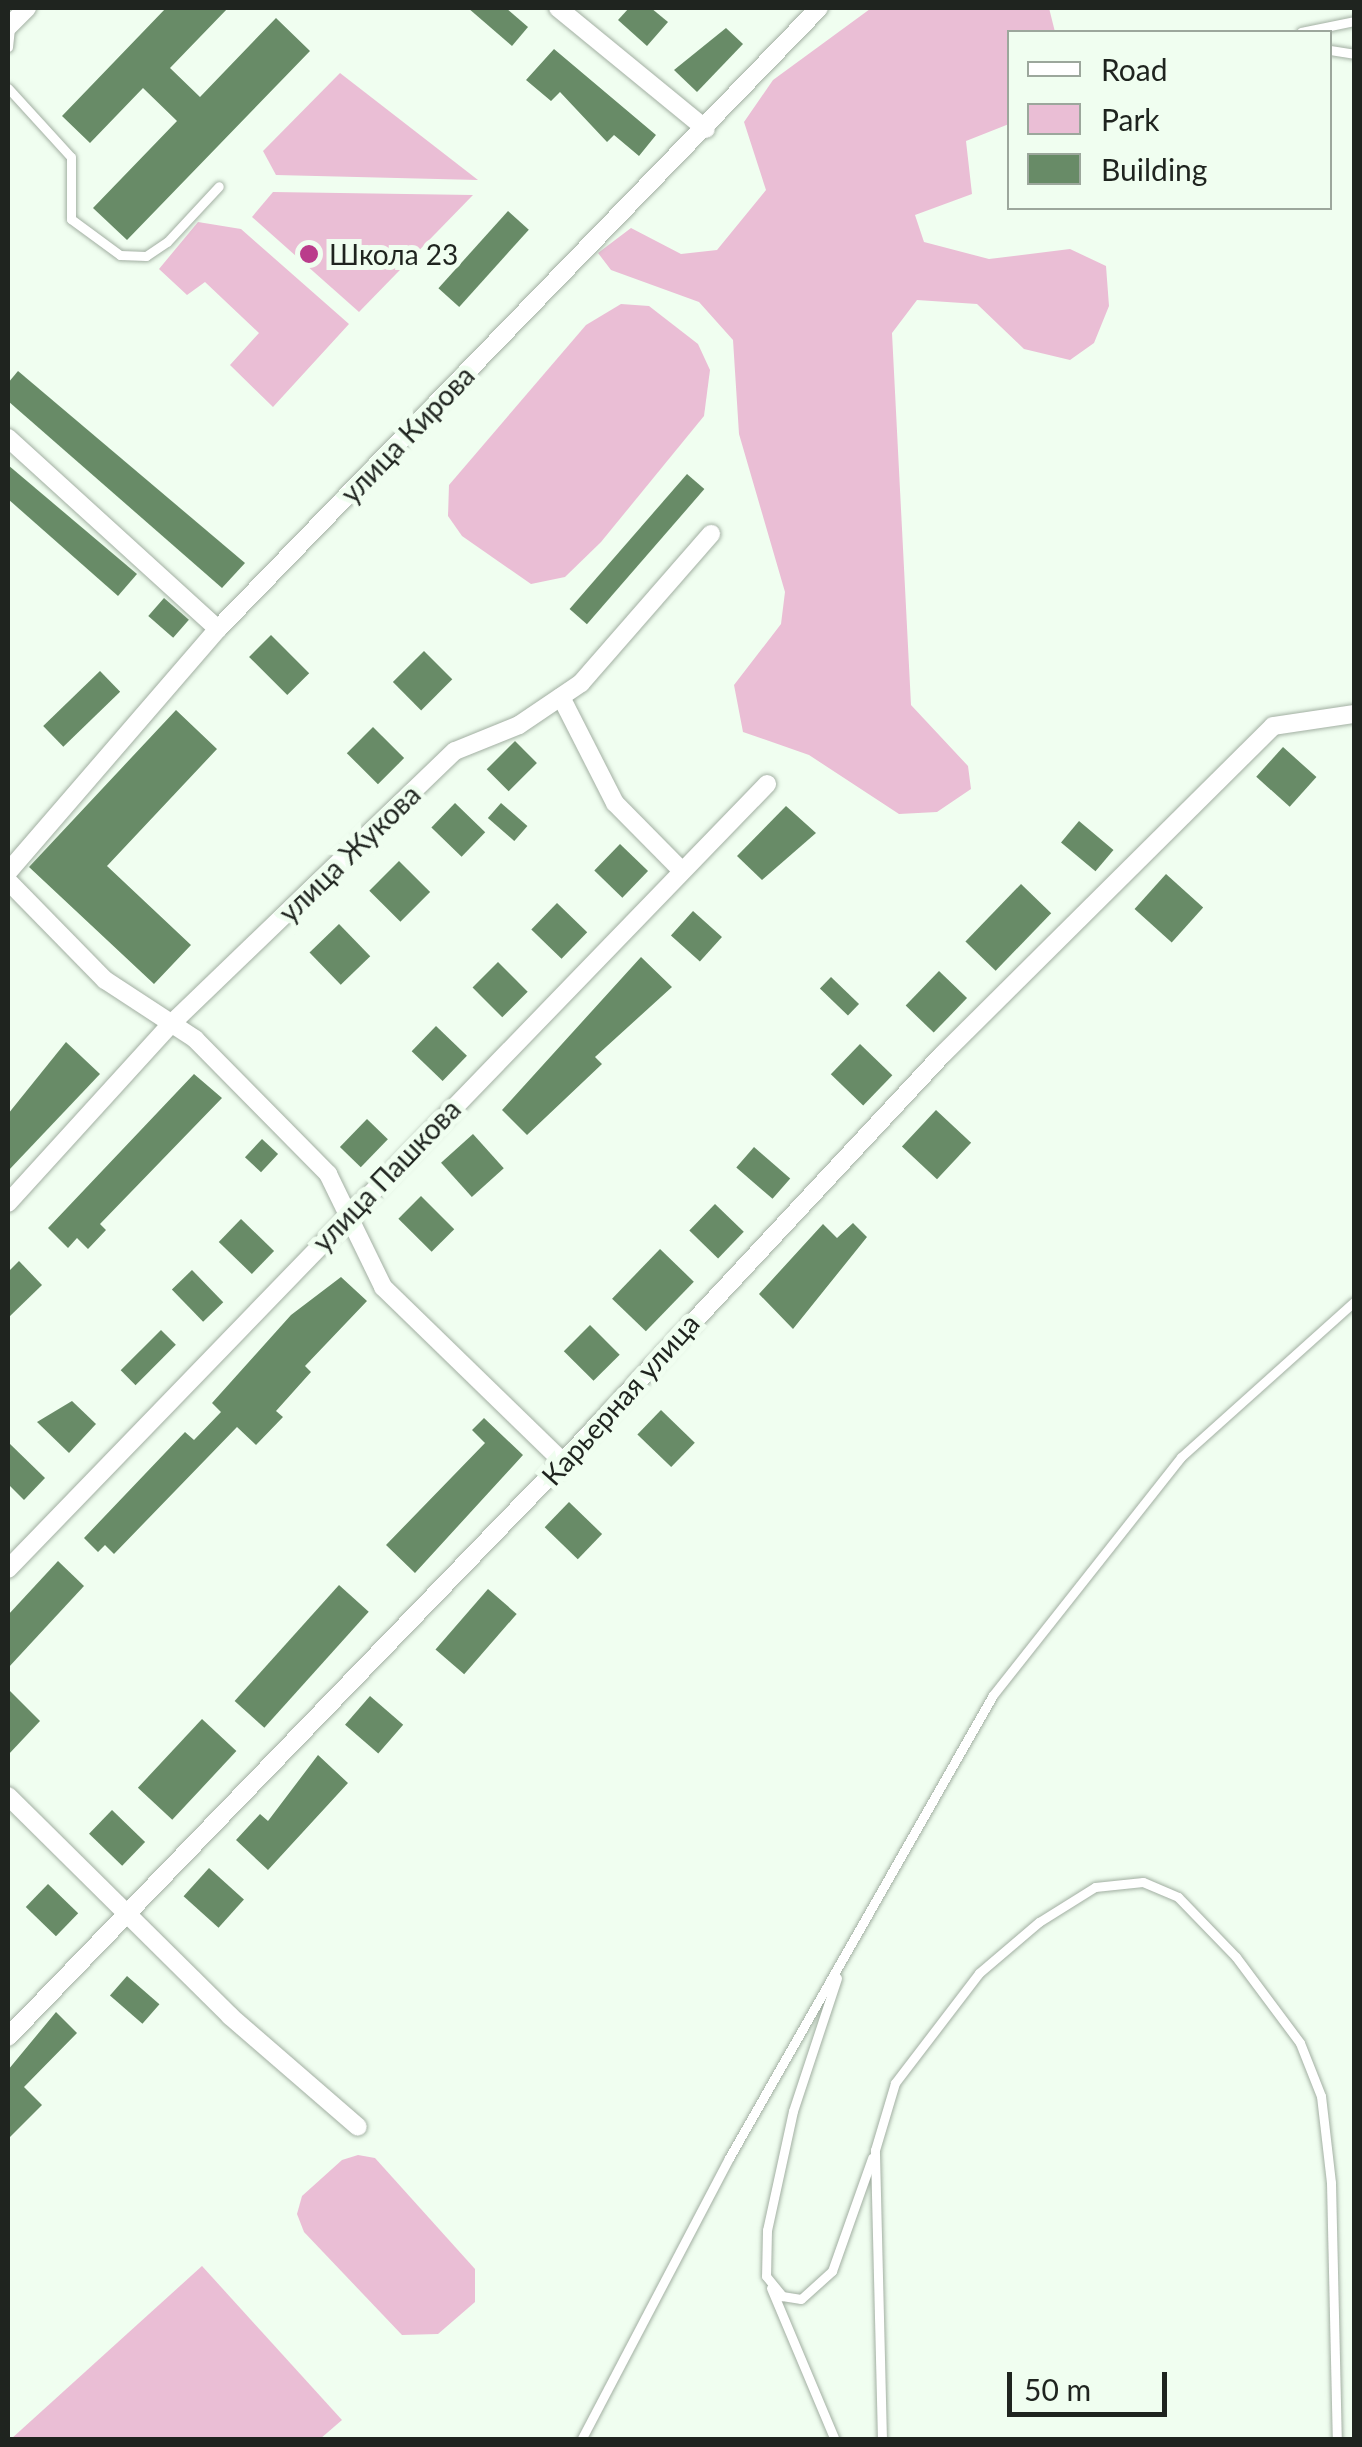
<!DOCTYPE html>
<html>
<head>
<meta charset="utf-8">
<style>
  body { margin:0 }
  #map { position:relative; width:1362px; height:2447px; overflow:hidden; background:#f0fef0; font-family:Lato,sans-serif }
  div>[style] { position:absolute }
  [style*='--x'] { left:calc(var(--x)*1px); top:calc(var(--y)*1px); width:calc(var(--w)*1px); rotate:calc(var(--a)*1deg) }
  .green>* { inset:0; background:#eabed5 }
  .building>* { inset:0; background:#688b67; transform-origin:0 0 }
  .roads { filter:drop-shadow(0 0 2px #a2afa2) drop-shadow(0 0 2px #a2afa2) }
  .service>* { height:9px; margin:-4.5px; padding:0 4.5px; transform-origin:4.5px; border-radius:4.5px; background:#fff }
  .minor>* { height:18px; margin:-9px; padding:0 9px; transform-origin:9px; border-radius:9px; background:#fff }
  .dots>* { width:28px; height:28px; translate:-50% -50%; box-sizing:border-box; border:5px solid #f0fef0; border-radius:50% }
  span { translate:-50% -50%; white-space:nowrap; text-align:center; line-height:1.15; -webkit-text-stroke:10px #f0fef0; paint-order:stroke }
  .poi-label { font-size:28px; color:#1f241f }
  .left { translate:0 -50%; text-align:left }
  .street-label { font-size:28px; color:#1f241f }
  .frame { position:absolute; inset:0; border:10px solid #1f241f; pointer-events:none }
  .legend { position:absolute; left:1007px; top:30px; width:325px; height:180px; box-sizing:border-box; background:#f0fef0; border:2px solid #9ca79c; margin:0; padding:12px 18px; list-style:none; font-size:30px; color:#1f241f }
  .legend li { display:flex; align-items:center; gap:20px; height:50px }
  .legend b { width:50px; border:2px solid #9ca79c }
  .scale { position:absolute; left:1007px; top:2372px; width:160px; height:45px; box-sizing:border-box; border:5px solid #1f241f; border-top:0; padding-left:12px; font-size:30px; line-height:35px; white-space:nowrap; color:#1f241f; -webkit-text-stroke:8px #f0fef0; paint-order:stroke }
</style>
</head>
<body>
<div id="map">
  <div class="green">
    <i style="clip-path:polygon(1049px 8px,1055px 32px,1009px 32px,1009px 124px,966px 141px,972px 194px,915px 215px,924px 242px,989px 259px,1070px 249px,1106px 266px,1109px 306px,1094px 343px,1070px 360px,1024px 349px,977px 304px,917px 300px,892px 333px,911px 705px,968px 766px,971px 789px,937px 812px,899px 814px,809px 755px,743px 732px,734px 685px,781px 624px,785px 592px,739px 434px,733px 340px,699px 302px,611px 270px,598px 253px,631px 228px,681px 254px,717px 250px,766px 190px,744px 122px,773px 80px,870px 9px)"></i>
    <i style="clip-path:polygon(340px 73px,478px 180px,276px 175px,263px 151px)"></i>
    <i style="clip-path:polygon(273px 192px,473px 195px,359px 312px,252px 217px)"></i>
    <i style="clip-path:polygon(198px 222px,241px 229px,349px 324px,273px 407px,230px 365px,259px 333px,205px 282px,187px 295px,159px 269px)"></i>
    <i style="clip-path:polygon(621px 304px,649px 306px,698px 344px,710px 370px,704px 416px,601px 542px,565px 577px,531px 584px,462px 536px,448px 516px,449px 485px,586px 325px)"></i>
    <i style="clip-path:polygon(358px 2155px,375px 2158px,475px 2269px,475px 2302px,438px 2334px,402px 2335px,304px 2232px,297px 2214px,302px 2196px,342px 2160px)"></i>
    <i style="clip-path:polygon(202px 2266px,342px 2420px,320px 2439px,11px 2439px)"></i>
  </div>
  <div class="building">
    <i style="clip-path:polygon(166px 8px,228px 8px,170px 68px,200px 97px,276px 18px,310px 51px,127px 240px,93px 208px,177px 121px,143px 88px,90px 143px,62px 116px)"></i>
    <i style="clip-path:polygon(468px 8px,506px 8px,528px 27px,512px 46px)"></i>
    <i style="clip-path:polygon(629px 8px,651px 8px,668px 22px,647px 46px,618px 20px)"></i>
    <i style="clip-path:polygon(726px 28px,743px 44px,697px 92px,674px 70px)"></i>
    <i style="clip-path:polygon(554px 49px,656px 135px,639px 156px,614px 135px,607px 142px,560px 92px,551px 101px,526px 80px)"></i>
    <i style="left:508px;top:211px;width:28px;height:104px;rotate:42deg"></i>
    <i style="clip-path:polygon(18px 371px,245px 563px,222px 588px,8px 401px,8px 383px)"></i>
    <i style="clip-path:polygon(8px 465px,137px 574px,118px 596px,8px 499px)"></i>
    <i style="left:687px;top:474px;width:23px;height:179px;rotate:41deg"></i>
    <i style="left:164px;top:598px;width:33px;height:24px;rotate:41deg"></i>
    <i style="left:271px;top:635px;width:54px;height:31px;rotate:45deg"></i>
    <i style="left:424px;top:651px;width:40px;height:44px;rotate:45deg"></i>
    <i style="left:100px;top:671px;width:29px;height:79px;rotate:46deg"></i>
    <i style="clip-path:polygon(176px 710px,217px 749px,107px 866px,191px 945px,154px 984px,29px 867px)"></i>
    <i style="left:373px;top:727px;width:44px;height:37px;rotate:45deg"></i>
    <i style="left:515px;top:741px;width:31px;height:40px;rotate:45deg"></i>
    <i style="left:1283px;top:747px;width:45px;height:40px;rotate:42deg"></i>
    <i style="left:455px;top:803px;width:42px;height:34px;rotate:44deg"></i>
    <i style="left:501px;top:803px;width:35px;height:20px;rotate:41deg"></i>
    <i style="clip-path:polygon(786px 806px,816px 833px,762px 880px,737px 856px)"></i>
    <i style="left:1079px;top:821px;width:45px;height:28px;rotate:40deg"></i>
    <i style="left:620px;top:844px;width:39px;height:37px;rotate:44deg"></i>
    <i style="left:399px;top:861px;width:44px;height:42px;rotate:45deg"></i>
    <i style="left:1166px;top:874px;width:50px;height:47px;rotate:42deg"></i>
    <i style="left:1021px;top:884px;width:42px;height:80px;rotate:44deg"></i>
    <i style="left:557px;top:903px;width:42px;height:37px;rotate:44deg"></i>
    <i style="left:693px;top:911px;width:39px;height:33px;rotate:42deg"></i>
    <i style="left:339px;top:924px;width:45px;height:41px;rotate:46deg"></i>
    <i style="clip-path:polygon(641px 957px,672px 987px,595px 1057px,602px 1064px,527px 1135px,502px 1110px)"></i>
    <i style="left:498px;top:962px;width:42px;height:36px;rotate:45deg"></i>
    <i style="left:939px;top:971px;width:39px;height:48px;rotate:44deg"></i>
    <i style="left:831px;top:977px;width:39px;height:16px;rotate:44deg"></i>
    <i style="left:436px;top:1026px;width:43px;height:35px;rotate:44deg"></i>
    <i style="clip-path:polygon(66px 1042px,100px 1074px,8px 1171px,8px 1114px)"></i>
    <i style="left:860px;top:1044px;width:45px;height:42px;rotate:44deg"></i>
    <i style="clip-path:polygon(194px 1074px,222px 1098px,100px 1224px,106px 1230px,88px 1249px,77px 1238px,68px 1248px,48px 1228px)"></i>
    <i style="left:936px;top:1110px;width:48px;height:50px;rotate:43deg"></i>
    <i style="left:367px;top:1119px;width:29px;height:39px;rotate:44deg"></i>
    <i style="left:473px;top:1134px;width:46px;height:43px;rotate:48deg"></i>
    <i style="left:262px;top:1139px;width:22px;height:25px;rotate:43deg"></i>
    <i style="left:754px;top:1147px;width:48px;height:27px;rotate:41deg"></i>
    <i style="left:421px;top:1196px;width:47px;height:32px;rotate:45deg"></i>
    <i style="left:715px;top:1204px;width:40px;height:37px;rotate:44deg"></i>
    <i style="left:241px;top:1219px;width:46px;height:32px;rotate:44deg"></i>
    <i style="clip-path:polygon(853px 1223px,867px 1237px,793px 1329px,759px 1294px,823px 1224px,837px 1238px)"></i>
    <i style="left:660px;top:1249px;width:47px;height:69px;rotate:44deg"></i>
    <i style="clip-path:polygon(19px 1261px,42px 1285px,8px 1318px,8px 1272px)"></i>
    <i style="left:192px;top:1270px;width:45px;height:28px;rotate:46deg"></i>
    <i style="clip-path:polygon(341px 1277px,367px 1301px,305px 1366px,311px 1372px,276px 1411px,283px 1417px,256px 1445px,237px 1427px,114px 1554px,105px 1545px,98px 1552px,84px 1538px,185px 1432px,194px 1440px,221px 1412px,212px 1403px,291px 1315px)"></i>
    <i style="left:590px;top:1325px;width:42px;height:37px;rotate:45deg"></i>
    <i style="left:161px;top:1330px;width:21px;height:57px;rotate:45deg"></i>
    <i style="clip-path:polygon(72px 1401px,96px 1424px,69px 1453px,37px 1422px)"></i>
    <i style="left:661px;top:1410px;width:47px;height:34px;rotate:44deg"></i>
    <i style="clip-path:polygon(484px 1418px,523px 1455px,415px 1573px,386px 1545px,485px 1443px,472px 1430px)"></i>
    <i style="clip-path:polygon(8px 1442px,45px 1478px,24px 1500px,8px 1484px)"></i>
    <i style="left:569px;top:1502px;width:46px;height:35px;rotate:44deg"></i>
    <i style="clip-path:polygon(58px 1561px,84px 1586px,8px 1668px,8px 1615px)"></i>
    <i style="left:339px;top:1585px;width:40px;height:156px;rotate:42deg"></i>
    <i style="left:488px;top:1589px;width:38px;height:80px;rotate:41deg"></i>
    <i style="clip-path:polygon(8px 1689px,40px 1721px,8px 1755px)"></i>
    <i style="left:370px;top:1696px;width:44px;height:38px;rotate:41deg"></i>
    <i style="left:202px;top:1719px;width:47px;height:94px;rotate:43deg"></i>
    <i style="clip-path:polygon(318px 1755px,348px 1783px,268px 1870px,236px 1840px,260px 1814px,268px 1821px)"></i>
    <i style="left:112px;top:1810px;width:46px;height:33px;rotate:44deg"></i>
    <i style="left:209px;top:1868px;width:47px;height:38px;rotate:42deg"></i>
    <i style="left:48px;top:1884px;width:42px;height:32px;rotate:44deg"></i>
    <i style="left:127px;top:1976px;width:43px;height:26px;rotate:41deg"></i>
    <i style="clip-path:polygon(56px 2012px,77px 2033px,24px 2087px,42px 2105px,8px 2139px,8px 2070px)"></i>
  </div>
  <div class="roads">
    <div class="service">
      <i style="--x:1301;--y:32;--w:54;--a:-11.7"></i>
      <i style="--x:8;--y:47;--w:19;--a:-84"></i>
      <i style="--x:1330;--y:50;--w:24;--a:9"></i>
      <i style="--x:8;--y:88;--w:93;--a:47.6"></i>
      <i style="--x:71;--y:157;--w:62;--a:90"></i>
      <i style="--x:71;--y:219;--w:61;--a:36.3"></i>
      <i style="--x:120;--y:255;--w:26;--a:2"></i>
      <i style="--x:146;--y:256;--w:25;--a:-34"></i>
      <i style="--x:167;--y:242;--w:76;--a:-47.1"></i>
      <i style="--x:837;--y:1978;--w:140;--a:108.3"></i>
      <i style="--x:793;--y:2111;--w:122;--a:102.3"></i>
      <i style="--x:767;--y:2230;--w:46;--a:91.2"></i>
      <i style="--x:766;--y:2276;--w:26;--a:51"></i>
      <i style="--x:782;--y:2296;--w:19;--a:9"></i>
      <i style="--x:801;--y:2299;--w:42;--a:-42.1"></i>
      <i style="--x:832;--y:2271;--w:120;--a:-70.5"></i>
      <i style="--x:771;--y:2288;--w:165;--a:67.2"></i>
      <i style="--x:581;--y:2440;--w:318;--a:-62.3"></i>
      <i style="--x:729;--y:2158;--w:533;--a:-60.31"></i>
      <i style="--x:993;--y:1695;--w:303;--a:-51.7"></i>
      <i style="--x:1181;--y:1457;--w:232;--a:-41.9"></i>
      <i style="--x:882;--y:2440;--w:290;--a:-91.4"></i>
      <i style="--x:875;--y:2150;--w:70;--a:-73.4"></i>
      <i style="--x:895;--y:2083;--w:138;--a:-52.6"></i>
      <i style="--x:979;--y:1973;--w:79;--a:-40.4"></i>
      <i style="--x:1039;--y:1922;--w:66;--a:-32"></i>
      <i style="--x:1095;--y:1887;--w:48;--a:-5.9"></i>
      <i style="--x:1143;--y:1882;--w:38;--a:23"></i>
      <i style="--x:1178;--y:1897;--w:83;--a:46"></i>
      <i style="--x:1236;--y:1957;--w:107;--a:53.3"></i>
      <i style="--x:1300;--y:2043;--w:57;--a:68.4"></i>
      <i style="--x:1321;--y:2096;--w:88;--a:83.4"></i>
      <i style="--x:1331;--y:2183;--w:257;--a:88.7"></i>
    </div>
    <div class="minor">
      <i style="--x:558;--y:8;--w:191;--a:39.3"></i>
      <i style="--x:8;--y:27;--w:27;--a:-45"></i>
      <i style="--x:8;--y:438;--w:284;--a:42.3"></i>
      <i style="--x:561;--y:697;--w:119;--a:63"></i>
      <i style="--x:615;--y:803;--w:95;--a:45.4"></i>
      <i style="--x:8;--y:872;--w:321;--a:-49.2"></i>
      <i style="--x:218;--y:629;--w:864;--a:-45.94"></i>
      <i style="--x:8;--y:881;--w:139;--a:45.6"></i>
      <i style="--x:105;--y:980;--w:108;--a:33.2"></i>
      <i style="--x:195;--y:1039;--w:190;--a:45.4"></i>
      <i style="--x:328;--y:1174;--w:126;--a:64"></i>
      <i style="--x:383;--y:1287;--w:251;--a:44.2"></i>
      <i style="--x:8;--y:1203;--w:241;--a:-47.7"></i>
      <i style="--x:170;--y:1025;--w:395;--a:-43.9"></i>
      <i style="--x:455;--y:751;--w:69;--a:-22.1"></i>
      <i style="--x:519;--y:725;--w:75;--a:-34.1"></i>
      <i style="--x:581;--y:683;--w:198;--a:-48.9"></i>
      <i style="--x:8;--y:1569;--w:1092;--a:-45.96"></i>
      <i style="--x:8;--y:1796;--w:313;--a:44.7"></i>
      <i style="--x:230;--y:2016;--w:169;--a:40.9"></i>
      <i style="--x:8;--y:2037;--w:799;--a:-46.01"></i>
      <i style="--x:563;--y:1462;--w:558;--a:-47.04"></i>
      <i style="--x:943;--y:1054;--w:465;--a:-44.8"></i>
      <i style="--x:1273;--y:726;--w:82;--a:-8.4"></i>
    </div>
  </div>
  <div class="dots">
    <i style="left:309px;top:254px;background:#ba3c8b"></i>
  </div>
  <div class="poi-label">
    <span class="left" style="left:329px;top:254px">Школа 23</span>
  </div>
  <div class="street-label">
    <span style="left:407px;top:434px;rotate:-46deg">улица Кирова</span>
    <span style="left:349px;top:853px;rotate:-44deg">улица Жукова</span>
    <span style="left:386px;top:1175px;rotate:-46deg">улица Пашкова</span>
    <span style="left:620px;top:1399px;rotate:-48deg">Карьерная улица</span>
  </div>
  <div class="frame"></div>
  <ul class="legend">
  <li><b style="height:12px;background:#fff"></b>Road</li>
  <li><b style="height:28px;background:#eabed5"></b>Park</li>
  <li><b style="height:28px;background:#688b67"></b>Building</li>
  </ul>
  <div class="scale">50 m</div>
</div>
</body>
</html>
